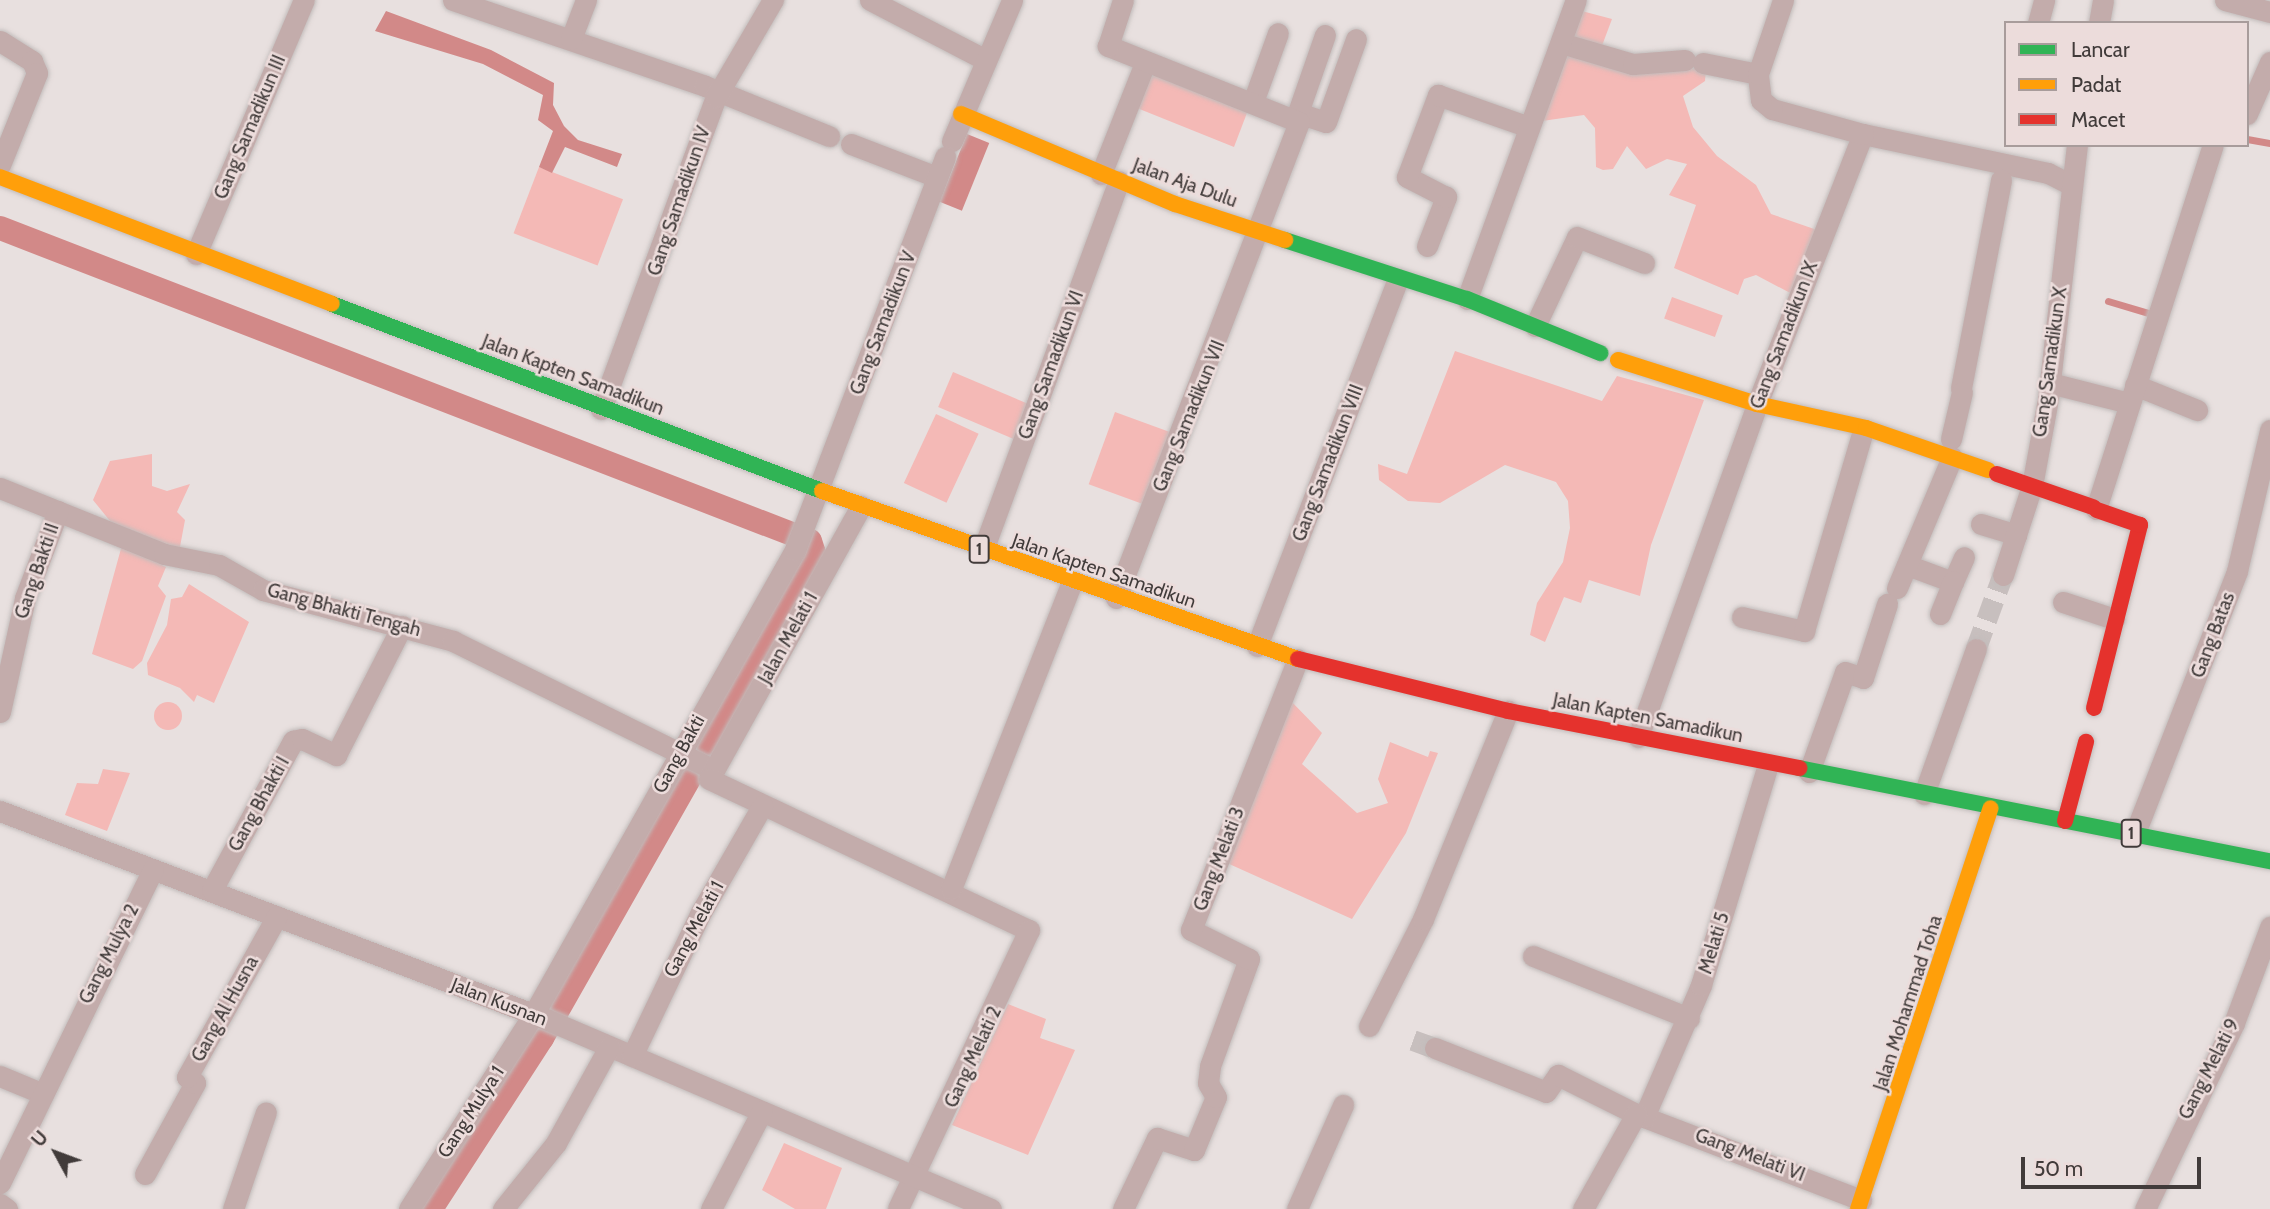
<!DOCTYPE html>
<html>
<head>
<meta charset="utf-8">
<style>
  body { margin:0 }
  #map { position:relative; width:2270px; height:1209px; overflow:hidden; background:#e8e0df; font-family:Cabin,sans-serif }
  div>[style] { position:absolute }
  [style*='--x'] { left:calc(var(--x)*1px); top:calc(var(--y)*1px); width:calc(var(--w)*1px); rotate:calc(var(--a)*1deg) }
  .green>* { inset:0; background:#f4b9b6; transform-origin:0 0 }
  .round { border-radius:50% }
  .water>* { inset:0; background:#d28988; transform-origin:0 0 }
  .stream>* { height:7px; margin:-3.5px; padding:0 3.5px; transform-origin:3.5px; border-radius:3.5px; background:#d28988 }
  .canal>* { height:24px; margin:-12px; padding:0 12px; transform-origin:12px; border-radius:12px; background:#d28988 }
  .street-tunnel>* { height:21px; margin-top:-10.5px; transform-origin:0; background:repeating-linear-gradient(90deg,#c7bfbe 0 21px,transparent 0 31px) }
  .roads { filter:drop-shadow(0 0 2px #c2bcbb) drop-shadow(0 0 2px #c2bcbb) }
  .street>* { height:21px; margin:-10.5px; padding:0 10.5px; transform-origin:10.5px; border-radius:10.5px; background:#c3acab }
  .fast>* { height:16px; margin:-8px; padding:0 8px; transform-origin:8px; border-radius:8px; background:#30b455 }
  .slow>* { height:16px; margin:-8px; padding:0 8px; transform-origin:8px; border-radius:8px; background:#ff9f0a }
  .jam>* { height:16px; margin:-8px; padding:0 8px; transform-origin:8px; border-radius:8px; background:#e5322d }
  span { translate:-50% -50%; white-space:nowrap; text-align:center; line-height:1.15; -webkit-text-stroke:5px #ecdcdb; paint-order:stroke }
  .shield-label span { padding:2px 5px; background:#ecdcdb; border:2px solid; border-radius:5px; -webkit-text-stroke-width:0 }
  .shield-label { font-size:18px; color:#413b3a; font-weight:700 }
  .street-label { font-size:19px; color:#413b3a }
  .legend { position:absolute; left:2004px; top:21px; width:245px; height:126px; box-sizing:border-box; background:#ecdcdb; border:2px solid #a89c9b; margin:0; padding:9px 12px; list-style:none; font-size:21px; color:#413b3a }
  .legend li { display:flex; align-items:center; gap:14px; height:35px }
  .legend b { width:35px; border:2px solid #a89c9b }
  .north { position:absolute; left:21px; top:1118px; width:70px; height:70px; -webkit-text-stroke:5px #ecdcdb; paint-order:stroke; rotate:311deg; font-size:19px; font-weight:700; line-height:28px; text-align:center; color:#413b3a }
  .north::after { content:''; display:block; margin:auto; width:24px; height:32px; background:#413b3a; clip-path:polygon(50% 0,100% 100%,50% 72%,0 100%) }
  .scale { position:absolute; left:2021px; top:1157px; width:180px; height:32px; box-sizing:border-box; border:4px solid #413b3a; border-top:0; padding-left:9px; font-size:21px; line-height:24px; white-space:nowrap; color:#413b3a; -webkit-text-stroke:5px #ecdcdb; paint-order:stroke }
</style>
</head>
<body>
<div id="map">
  <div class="green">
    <i style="clip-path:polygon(1578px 10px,1612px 19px,1600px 51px,1571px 42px)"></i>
    <i style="clip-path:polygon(1562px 52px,1706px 70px,1705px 81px,1683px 96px,1693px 127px,1717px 156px,1756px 185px,1771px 214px,1820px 231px,1794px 295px,1756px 275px,1744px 279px,1738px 295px,1674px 268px,1696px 205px,1669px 195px,1687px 164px,1667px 159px,1646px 169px,1627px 146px,1613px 169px,1603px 170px,1596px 167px,1595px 128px,1584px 115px,1542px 121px)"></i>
    <i style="clip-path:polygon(1150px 72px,1250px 105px,1234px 147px,1132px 106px)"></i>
    <i style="left:539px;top:167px;width:90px;height:71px;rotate:21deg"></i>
    <i style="left:1672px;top:297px;width:54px;height:23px;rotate:20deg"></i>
    <i style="clip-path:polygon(1455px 351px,1602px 401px,1617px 376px,1704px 400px,1651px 545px,1640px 596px,1589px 580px,1581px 603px,1564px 597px,1545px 642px,1530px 635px,1537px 603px,1563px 562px,1570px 528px,1568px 501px,1556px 482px,1505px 465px,1440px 503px,1408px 501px,1379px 480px,1378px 464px,1407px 474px)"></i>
    <i style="left:953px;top:372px;width:82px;height:38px;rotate:23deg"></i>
    <i style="left:1115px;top:412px;width:59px;height:77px;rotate:20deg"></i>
    <i style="left:936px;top:414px;width:47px;height:76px;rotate:25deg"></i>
    <i style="clip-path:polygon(152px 454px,152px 486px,167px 491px,190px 484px,177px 512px,185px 520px,179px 552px,110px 521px,93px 500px,110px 461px)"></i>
    <i style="clip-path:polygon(122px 545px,166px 567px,158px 586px,166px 596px,142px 661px,133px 669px,92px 654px)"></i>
    <i style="clip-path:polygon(189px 584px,249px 622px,214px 703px,197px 695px,194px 702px,180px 688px,148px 675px,147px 663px,167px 625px,171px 599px,182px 597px)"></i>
    <i style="clip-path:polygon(1289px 699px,1322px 733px,1302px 764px,1357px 813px,1388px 803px,1378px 779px,1390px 742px,1428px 757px,1430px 751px,1438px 753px,1406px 833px,1352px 919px,1227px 863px)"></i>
    <i class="round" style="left:154px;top:702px;width:28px;height:28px"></i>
    <i style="clip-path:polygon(103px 769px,130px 773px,107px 831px,65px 815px,77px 783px,98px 784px)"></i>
    <i style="clip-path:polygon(1008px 1004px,1046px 1019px,1040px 1038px,1075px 1050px,1028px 1155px,952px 1125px)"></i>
    <i style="clip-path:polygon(784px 1143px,842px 1168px,826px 1209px,795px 1209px,762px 1190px)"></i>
  </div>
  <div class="water">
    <i style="clip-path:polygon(386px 11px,491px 50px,554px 83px,553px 105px,564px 126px,578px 140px,622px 154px,617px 167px,565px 147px,552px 173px,539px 167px,553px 131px,538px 120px,543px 95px,483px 64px,375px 31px)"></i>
    <i style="left:967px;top:134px;width:24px;height:73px;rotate:22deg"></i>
  </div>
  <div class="stream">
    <i style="--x:2247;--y:139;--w:23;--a:10"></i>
    <i style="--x:2108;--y:301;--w:46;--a:16.5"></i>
  </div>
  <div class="canal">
    <i style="--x:0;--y:228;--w:868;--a:21.13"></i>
    <i style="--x:810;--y:541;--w:13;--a:72"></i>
    <i style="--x:814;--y:553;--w:22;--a:112"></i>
    <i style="--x:806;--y:573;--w:535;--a:119.59"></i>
    <i style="--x:542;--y:1038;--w:204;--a:123"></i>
  </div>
  <div class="street-tunnel">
    <i style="--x:1976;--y:649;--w:79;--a:-70"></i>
    <i style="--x:1413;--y:1040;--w:23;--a:20"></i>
  </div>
  <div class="roads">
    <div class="street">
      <i style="--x:453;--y:0;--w:266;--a:18.8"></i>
      <i style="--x:705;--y:86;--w:134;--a:22"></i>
      <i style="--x:870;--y:0;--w:128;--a:27.4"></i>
      <i style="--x:2225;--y:0;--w:47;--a:14.9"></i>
      <i style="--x:2038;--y:23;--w:24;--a:-75"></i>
      <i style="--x:2099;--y:23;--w:23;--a:-80"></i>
      <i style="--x:571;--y:39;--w:42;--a:-69"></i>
      <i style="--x:0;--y:41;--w:38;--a:32"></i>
      <i style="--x:32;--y:61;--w:13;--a:67"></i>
      <i style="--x:37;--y:73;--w:99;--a:111.9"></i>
      <i style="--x:1561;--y:43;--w:75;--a:16.3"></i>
      <i style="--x:1633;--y:64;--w:52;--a:-4.4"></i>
      <i style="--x:1703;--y:63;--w:56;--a:11.3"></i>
      <i style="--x:1253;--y:102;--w:73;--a:-70.1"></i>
      <i style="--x:1298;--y:113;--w:29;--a:18"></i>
      <i style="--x:1326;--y:122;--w:88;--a:-70.1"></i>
      <i style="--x:2247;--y:114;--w:57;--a:-66.1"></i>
      <i style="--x:1295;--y:121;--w:91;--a:-70.8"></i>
      <i style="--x:1863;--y:134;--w:189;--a:11.9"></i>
      <i style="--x:2048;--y:173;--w:27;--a:27"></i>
      <i style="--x:952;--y:141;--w:153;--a:-66.9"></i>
      <i style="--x:851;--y:144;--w:92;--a:21"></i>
      <i style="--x:1101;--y:174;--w:119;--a:-68.4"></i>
      <i style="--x:1427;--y:246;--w:53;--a:-68.8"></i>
      <i style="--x:1446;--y:197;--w:44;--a:-152.9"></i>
      <i style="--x:1407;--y:177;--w:88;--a:-69.3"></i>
      <i style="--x:1438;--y:95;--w:96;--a:19.4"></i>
      <i style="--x:196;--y:254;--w:276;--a:-67"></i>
      <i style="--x:1467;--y:299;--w:318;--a:-70"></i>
      <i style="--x:1535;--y:326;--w:98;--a:-64.7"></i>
      <i style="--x:1577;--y:237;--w:72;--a:21.2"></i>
      <i style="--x:2050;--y:383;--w:81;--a:14.2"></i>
      <i style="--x:2135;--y:385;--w:67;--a:22"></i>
      <i style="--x:1961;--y:388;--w:212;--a:-79.1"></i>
      <i style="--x:601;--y:409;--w:333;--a:-69.8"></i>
      <i style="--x:716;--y:97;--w:113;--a:-59.6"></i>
      <i style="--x:1951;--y:439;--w:48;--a:-76.8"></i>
      <i style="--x:0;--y:488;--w:177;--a:21.9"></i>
      <i style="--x:164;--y:554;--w:56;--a:11.3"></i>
      <i style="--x:219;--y:565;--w:51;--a:29.6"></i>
      <i style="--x:263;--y:590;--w:197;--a:15"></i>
      <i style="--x:453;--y:641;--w:291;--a:26.3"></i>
      <i style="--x:861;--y:506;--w:312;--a:119.1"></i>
      <i style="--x:709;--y:779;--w:354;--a:25.3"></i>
      <i style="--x:1029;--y:930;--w:308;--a:115.2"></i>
      <i style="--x:2096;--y:509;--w:382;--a:-72.2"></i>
      <i style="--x:1981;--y:524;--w:37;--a:17"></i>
      <i style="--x:983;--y:550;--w:393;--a:-69.8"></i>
      <i style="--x:1907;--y:565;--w:49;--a:20.3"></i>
      <i style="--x:1953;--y:582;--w:27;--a:-66"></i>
      <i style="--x:2003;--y:575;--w:94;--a:-72"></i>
      <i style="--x:2032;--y:486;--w:88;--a:-79.6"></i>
      <i style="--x:2048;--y:399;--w:256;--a:-83.5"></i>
      <i style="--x:1897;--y:588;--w:142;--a:-67.2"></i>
      <i style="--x:1116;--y:598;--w:510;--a:-68.97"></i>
      <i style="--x:1299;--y:122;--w:206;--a:-158.3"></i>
      <i style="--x:1108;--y:46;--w:48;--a:-71.9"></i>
      <i style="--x:2063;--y:602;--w:54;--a:18.4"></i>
      <i style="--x:1940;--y:614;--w:35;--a:-68"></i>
      <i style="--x:1742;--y:617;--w:64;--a:12.7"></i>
      <i style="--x:1804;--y:631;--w:209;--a:-73.6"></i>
      <i style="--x:1257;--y:646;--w:393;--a:-69"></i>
      <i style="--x:0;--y:712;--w:117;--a:-77.6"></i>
      <i style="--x:25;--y:598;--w:93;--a:-69.2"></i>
      <i style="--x:1638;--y:737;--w:354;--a:-70.3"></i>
      <i style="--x:1757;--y:404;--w:290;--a:-68.6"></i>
      <i style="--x:1863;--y:134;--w:94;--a:-164.6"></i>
      <i style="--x:1772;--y:109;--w:14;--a:-141"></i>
      <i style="--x:1761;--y:100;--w:26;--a:-97"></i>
      <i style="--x:1758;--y:74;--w:78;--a:-71.3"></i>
      <i style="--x:1809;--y:772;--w:106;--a:-70.2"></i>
      <i style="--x:1845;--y:672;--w:19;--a:18"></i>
      <i style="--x:1863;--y:678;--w:78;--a:-72"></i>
      <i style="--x:1924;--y:794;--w:154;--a:-70.3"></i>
      <i style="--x:0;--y:811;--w:579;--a:20.85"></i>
      <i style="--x:541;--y:1017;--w:489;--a:23.1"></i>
      <i style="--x:2135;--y:833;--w:281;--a:-68.7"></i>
      <i style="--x:2237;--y:571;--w:145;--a:-76.8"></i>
      <i style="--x:951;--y:889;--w:330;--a:-68.5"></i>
      <i style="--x:212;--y:890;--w:170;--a:-61.5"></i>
      <i style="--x:293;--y:741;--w:9;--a:-13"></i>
      <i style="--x:302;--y:739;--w:38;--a:25"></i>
      <i style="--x:336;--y:755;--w:145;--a:-62.9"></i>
      <i style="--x:1533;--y:956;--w:168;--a:21.7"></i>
      <i style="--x:1369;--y:1026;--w:120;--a:-63.2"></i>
      <i style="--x:1423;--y:919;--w:225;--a:-67.8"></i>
      <i style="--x:1435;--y:1048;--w:119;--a:21.6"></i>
      <i style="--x:1546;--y:1092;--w:21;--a:-55"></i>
      <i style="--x:1558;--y:1075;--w:87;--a:26.6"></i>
      <i style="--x:1636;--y:1114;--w:241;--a:20.9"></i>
      <i style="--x:632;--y:1056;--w:157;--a:-64.4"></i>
      <i style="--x:700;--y:914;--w:125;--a:-60.1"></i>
      <i style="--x:0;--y:1076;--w:44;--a:22.5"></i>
      <i style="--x:1644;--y:1117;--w:144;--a:-66.6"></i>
      <i style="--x:1701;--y:985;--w:231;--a:-73.1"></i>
      <i style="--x:145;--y:1174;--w:104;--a:-61.2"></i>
      <i style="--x:195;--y:1083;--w:10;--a:-143"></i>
      <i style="--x:187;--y:1077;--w:184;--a:-60.8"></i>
      <i style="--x:0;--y:1183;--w:349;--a:-64"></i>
      <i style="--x:0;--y:1204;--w:9;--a:36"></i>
      <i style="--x:233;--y:1209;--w:102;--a:-71.2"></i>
      <i style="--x:409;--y:1209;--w:230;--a:-57.4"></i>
      <i style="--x:533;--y:1015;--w:534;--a:-60.6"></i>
      <i style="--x:795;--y:550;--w:421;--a:-69.1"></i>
      <i style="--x:503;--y:1209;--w:85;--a:-51.2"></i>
      <i style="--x:556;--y:1143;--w:110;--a:-61.1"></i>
      <i style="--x:711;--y:1209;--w:110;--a:-62.5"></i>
      <i style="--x:1123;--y:1209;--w:79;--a:-64.4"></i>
      <i style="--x:1157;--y:1138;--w:39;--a:18"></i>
      <i style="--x:1194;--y:1150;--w:57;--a:-67.5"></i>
      <i style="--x:1216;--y:1097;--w:16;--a:-120"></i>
      <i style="--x:1208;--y:1083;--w:17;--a:-83"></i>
      <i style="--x:1210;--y:1066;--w:114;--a:-70"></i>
      <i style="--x:1249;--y:959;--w:65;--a:-153.4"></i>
      <i style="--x:1191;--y:930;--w:291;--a:-68.5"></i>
      <i style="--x:1297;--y:1209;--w:114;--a:-66.1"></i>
      <i style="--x:1583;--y:1209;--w:109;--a:-60.8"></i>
      <i style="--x:2145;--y:1209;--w:206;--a:-64.4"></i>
      <i style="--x:2234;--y:1023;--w:103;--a:-69.4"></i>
    </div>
    <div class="fast">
      <i style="--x:1285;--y:240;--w:191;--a:18"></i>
      <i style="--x:1467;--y:299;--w:144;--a:22.1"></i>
      <i style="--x:332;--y:304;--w:524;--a:20.89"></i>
      <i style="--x:1799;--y:768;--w:480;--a:11.2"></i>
    </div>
    <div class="slow">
      <i style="--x:961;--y:114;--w:232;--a:22.8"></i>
      <i style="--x:1175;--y:204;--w:116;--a:18.1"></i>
      <i style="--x:0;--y:177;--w:355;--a:20.9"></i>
      <i style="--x:1618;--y:360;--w:146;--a:17.6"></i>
      <i style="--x:1757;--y:404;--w:112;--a:12.4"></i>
      <i style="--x:1866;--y:428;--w:129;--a:19"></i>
      <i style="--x:822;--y:491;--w:505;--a:19.44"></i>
      <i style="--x:1858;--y:1209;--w:422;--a:-71.7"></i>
    </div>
    <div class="jam">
      <i style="--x:1997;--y:474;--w:102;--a:19"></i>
      <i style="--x:1298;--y:659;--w:216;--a:13.9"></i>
      <i style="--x:1508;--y:711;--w:297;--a:11.1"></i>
      <i style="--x:2094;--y:708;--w:189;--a:-75.9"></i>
      <i style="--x:2140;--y:525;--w:46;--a:-160.8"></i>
      <i style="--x:2065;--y:821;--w:82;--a:-75.1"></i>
    </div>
  </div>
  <div class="shield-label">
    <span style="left:979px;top:549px">1</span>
    <span style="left:2131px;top:833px">1</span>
  </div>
  <div class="street-label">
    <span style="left:250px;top:127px;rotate:-67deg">Gang Samadikun III</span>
    <span style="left:1185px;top:183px;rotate:20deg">Jalan Aja Dulu</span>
    <span style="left:679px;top:201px;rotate:-71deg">Gang Samadikun IV</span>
    <span style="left:883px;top:323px;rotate:-69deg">Gang Samadikun V</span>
    <span style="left:1784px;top:335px;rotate:-69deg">Gang Samadikun IX</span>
    <span style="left:2050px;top:362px;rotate:-82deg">Gang Samadikun X</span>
    <span style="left:1051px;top:365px;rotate:-70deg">Gang Samadikun VI</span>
    <span style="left:573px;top:375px;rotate:21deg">Jalan Kapten Samadikun</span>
    <span style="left:1189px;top:416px;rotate:-68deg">Gang Samadikun VII</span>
    <span style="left:1328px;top:463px;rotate:-69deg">Gang Samadikun VIII</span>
    <span style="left:37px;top:571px;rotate:-71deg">Gang Bakti II</span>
    <span style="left:1104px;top:571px;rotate:19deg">Jalan Kapten Samadikun</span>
    <span style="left:344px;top:610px;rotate:15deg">Gang Bhakti Tengah</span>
    <span style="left:2213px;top:635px;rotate:-69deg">Gang Batas</span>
    <span style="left:788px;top:638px;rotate:-61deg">Jalan Melati 1</span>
    <span style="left:1648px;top:718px;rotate:11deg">Jalan Kapten Samadikun</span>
    <span style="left:679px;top:754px;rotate:-61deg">Gang Bakti</span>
    <span style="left:259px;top:804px;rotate:-61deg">Gang Bhakti I</span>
    <span style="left:1219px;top:859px;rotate:-69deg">Gang Melati 3</span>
    <span style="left:694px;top:929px;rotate:-62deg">Gang Melati 1</span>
    <span style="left:1714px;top:943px;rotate:-73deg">Melati 5</span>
    <span style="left:109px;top:954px;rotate:-63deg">Gang Mulya 2</span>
    <span style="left:499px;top:1002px;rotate:21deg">Jalan Kusnan</span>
    <span style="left:1908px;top:1003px;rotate:-72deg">Jalan Mohammad Toha</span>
    <span style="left:225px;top:1009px;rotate:-61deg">Gang Al Husna</span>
    <span style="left:973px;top:1057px;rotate:-65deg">Gang Melati 2</span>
    <span style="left:2209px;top:1069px;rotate:-63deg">Gang Melati 9</span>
    <span style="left:471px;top:1112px;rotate:-57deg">Gang Mulya 1</span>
    <span style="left:1750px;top:1155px;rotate:21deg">Gang Melati VI</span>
  </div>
  <ul class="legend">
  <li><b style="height:9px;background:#30b455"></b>Lancar</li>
  <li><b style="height:9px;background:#ff9f0a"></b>Padat</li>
  <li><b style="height:9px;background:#e5322d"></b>Macet</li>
  </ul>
  <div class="north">U</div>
  <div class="scale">50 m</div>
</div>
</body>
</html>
